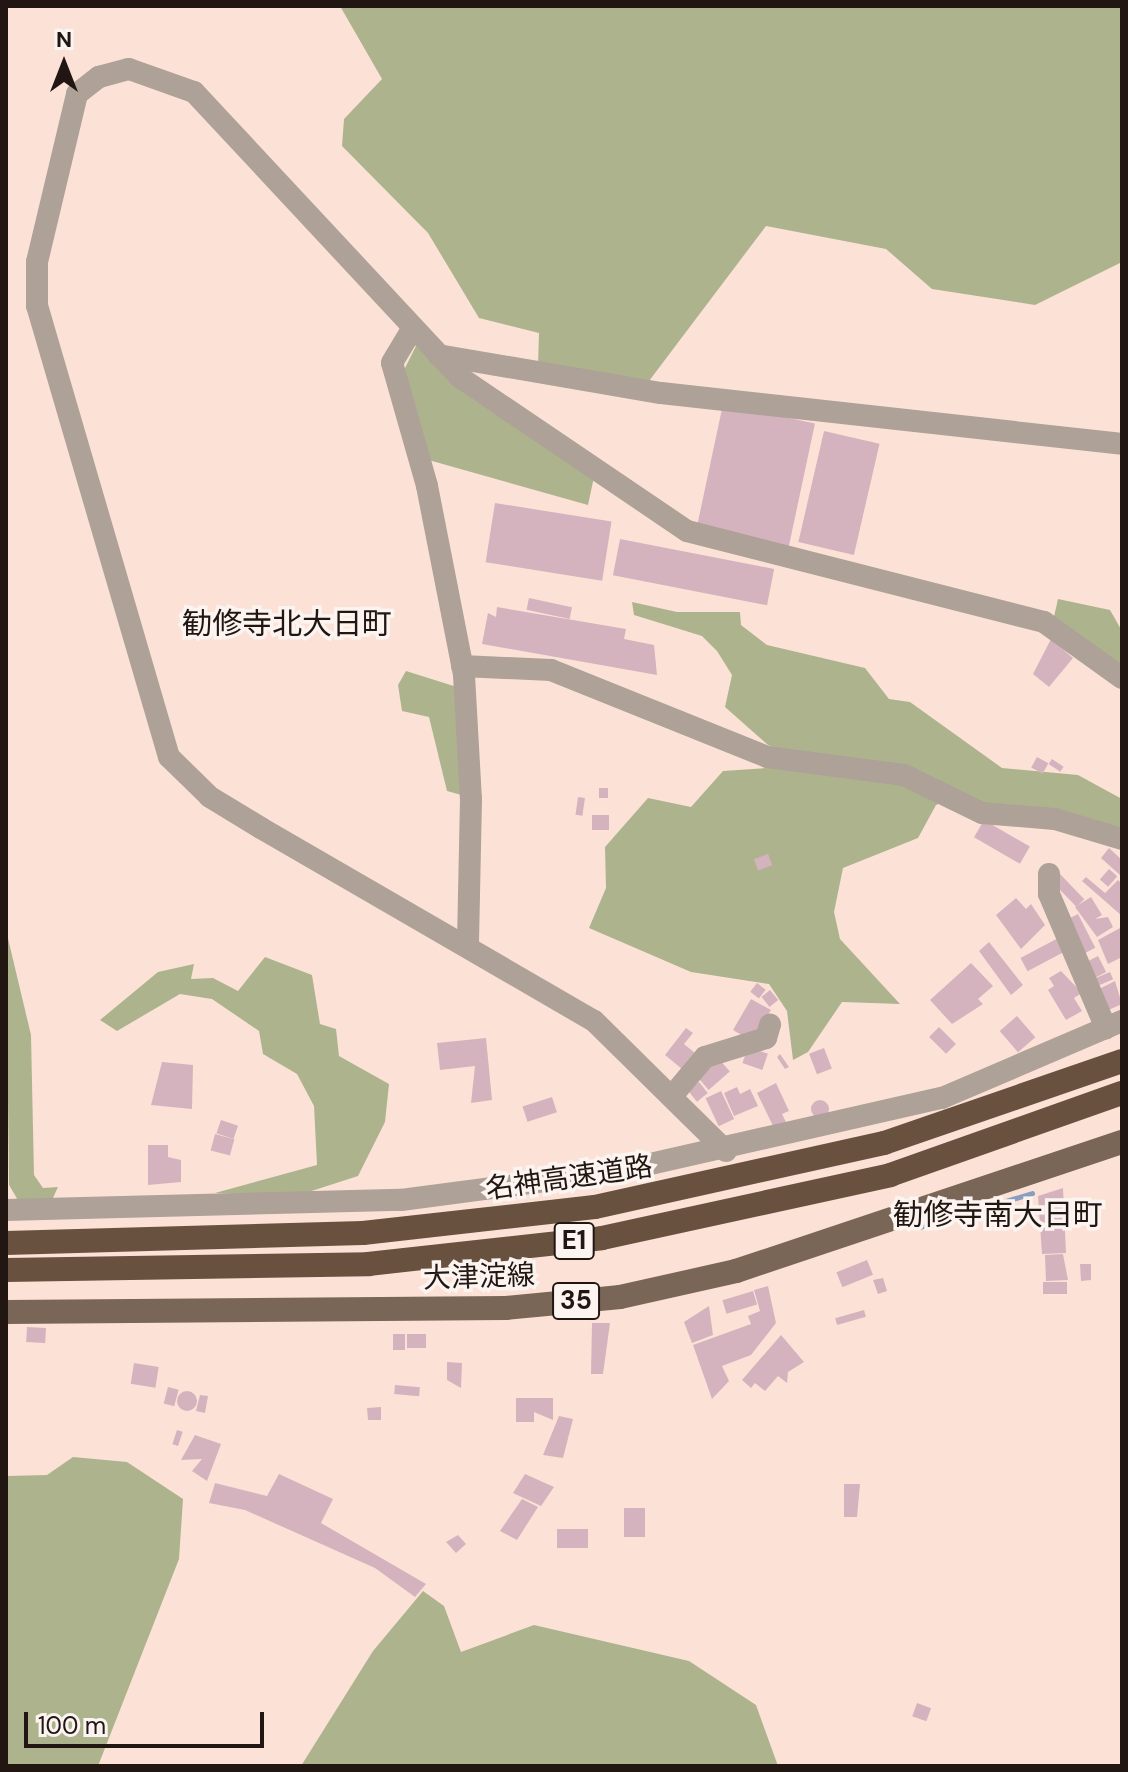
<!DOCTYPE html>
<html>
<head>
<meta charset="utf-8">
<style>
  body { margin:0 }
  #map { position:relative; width:1128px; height:1772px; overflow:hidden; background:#fce2d6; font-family:"DM Sans","Noto Sans JP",sans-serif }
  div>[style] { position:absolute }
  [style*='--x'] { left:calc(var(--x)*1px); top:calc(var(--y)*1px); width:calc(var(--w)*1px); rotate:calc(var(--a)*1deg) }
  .forest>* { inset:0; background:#adb48d }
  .stream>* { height:5px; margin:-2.5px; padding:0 2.5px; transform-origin:2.5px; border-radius:2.5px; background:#889ebe }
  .building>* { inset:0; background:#d4b3bf; transform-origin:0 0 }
  .round { border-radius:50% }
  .minor>* { height:22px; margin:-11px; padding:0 11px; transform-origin:11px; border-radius:11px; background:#ada198 }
  .major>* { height:24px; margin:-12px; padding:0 12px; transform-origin:12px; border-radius:12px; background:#7a6656 }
  .highway>* { height:24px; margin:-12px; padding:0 12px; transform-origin:12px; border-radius:12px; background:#68523f }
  span { translate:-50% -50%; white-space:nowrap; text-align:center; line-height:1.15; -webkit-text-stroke:7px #fbf4f1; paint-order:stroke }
  .shield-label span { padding:2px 6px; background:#fbf4f1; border:2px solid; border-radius:6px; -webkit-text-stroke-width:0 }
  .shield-label { font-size:26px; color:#211611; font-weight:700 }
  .street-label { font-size:28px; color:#211611 }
  .neighbourhood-label { font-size:30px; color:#211611 }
  .frame { position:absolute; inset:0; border:8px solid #211611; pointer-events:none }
  .north { position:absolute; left:24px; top:24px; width:80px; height:80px; -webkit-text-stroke:6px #fbf4f1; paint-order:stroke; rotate:0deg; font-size:22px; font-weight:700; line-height:32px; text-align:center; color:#211611 }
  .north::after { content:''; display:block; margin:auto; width:28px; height:36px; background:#211611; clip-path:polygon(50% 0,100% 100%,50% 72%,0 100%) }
  .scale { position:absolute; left:24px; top:1712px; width:240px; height:36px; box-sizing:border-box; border:4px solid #211611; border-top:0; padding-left:10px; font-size:24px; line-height:28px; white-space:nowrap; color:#211611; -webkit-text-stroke:6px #fbf4f1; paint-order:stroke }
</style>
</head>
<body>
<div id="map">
  <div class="forest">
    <i style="clip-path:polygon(340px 6px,1122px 6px,1122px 262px,1035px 305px,932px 289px,886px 249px,766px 226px,649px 381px,538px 365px,539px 333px,479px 318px,428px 233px,342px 146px,344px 119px,382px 79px)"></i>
    <i style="clip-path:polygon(416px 346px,473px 399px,594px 477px,588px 505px,425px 459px,404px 370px)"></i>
    <i style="clip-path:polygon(1058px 599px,1110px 610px,1122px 631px,1122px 675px,1053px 621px)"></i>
    <i style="clip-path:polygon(632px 602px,677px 612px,740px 612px,741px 625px,767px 645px,865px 668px,889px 699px,910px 702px,1002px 768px,1078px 775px,1122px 799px,1122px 834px,1046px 826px,959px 796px,936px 805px,918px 838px,843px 868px,834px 912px,840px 939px,900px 1004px,842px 1002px,808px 1052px,793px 1060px,787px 1011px,769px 984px,691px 972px,589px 928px,606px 888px,605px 847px,648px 798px,691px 807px,723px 771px,812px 765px,768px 745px,725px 707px,732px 675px,717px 651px,702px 636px,634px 615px)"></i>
    <i style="clip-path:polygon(406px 671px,460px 688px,465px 796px,447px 791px,429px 717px,402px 711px,398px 685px)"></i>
    <i style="clip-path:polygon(6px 930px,31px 1035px,34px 1175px,43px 1188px,58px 1187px,52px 1200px,19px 1202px,9px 1185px)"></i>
    <i style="clip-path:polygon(265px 957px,312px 975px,320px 1024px,336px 1029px,339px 1056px,389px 1084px,385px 1122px,358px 1176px,296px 1196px,215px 1193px,317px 1165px,314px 1106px,297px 1074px,263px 1054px,259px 1031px,212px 999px,180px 994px,117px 1031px,100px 1020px,158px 972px,194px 964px,191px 979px,213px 978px,238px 991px)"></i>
    <i style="clip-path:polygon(6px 1441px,7px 1476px,47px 1475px,73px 1457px,127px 1462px,183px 1499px,179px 1559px,98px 1766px,6px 1766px)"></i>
    <i style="clip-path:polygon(423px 1591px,444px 1606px,461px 1652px,534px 1625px,689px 1661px,756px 1705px,778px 1766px,301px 1766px,373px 1651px)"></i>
  </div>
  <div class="stream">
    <i style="--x:919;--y:1227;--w:118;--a:-16.7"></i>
  </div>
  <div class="building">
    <i style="left:723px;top:404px;width:94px;height:126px;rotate:12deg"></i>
    <i style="left:824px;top:431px;width:57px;height:114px;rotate:13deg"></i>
    <i style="left:495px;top:503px;width:118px;height:60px;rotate:9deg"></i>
    <i style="left:620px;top:539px;width:157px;height:37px;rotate:11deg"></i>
    <i style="left:529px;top:598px;width:44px;height:12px;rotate:12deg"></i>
    <i style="clip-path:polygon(497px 607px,626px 629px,624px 639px,654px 645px,657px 675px,482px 644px,488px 613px,496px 617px)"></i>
    <i style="clip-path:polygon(1051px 639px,1073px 658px,1049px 687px,1033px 674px)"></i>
    <i style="left:1037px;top:757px;width:13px;height:12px;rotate:29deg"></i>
    <i style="left:1052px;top:759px;width:14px;height:6px;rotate:34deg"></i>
    <i style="left:599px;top:788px;width:9px;height:10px"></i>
    <i style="left:578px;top:797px;width:7px;height:18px;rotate:8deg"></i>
    <i style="left:592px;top:815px;width:17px;height:15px"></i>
    <i style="left:984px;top:820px;width:53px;height:20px;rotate:30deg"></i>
    <i style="clip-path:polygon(1109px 848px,1122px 860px,1120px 875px,1101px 858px)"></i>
    <i style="left:768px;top:854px;width:12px;height:15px;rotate:70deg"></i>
    <i style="left:1109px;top:869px;width:11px;height:14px;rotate:41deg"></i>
    <i style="left:1060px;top:874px;width:35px;height:11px;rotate:46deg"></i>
    <i style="clip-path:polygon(1086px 877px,1105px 893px,1118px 880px,1122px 884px,1122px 916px,1082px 881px)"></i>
    <i style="clip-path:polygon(1091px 897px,1102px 915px,1095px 919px,1108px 917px,1113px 927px,1097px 937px,1075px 907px)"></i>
    <i style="clip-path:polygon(1016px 898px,1026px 909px,1031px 904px,1045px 925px,1021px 949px,996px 915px)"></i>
    <i style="left:1078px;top:914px;width:38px;height:15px;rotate:63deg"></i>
    <i style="clip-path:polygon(1122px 927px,1122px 957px,1108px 964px,1098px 940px)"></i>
    <i style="left:1062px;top:936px;width:15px;height:47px;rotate:62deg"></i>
    <i style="clip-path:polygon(989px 942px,1023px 985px,1011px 995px,979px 951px)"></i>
    <i style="left:1098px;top:956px;width:18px;height:18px;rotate:63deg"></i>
    <i style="clip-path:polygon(971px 963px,993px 986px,978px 999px,983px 1004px,952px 1024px,930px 1000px)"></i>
    <i style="clip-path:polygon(1061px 971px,1082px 993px,1074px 998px,1082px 1011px,1066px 1020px,1048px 990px,1054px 986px,1049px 978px)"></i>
    <i style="left:1110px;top:972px;width:8px;height:22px;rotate:67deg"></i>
    <i style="clip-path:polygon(1115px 981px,1122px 1004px,1104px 1012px,1095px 991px)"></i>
    <i style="left:757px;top:983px;width:11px;height:11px;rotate:38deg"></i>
    <i style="left:770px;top:990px;width:13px;height:11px;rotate:51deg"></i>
    <i style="clip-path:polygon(751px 999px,771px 1010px,750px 1040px,733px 1030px)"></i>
    <i style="left:1017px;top:1016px;width:28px;height:23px;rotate:49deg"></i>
    <i style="left:939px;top:1027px;width:24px;height:14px;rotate:45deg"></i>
    <i style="clip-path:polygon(686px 1028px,693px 1033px,684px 1044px,695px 1053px,682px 1069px,665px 1055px)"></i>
    <i style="clip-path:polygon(486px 1038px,492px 1100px,471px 1103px,475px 1066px,440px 1070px,437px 1043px)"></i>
    <i style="left:748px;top:1047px;width:21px;height:17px;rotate:19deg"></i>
    <i style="left:824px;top:1048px;width:22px;height:16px;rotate:69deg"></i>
    <i style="clip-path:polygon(780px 1054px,789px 1067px,785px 1069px,777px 1057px)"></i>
    <i style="left:718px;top:1058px;width:18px;height:28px;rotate:49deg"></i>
    <i style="clip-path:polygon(162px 1062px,193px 1065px,192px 1109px,151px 1105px)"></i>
    <i style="left:699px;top:1082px;width:14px;height:14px;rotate:51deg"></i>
    <i style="clip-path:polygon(776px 1083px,789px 1111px,782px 1114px,788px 1126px,776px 1132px,757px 1093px)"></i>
    <i style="clip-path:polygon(737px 1087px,740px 1094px,750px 1089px,758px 1106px,734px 1116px,724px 1093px)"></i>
    <i style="left:721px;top:1091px;width:31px;height:17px;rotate:65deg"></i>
    <i style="left:552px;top:1097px;width:16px;height:31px;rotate:72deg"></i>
    <i class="round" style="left:811px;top:1100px;width:18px;height:18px"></i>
    <i style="left:221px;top:1120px;width:18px;height:14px;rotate:19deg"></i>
    <i style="left:215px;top:1134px;width:20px;height:17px;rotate:15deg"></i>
    <i style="clip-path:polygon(148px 1145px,168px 1145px,168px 1157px,181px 1160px,181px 1182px,148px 1185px)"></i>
    <i style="clip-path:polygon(1063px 1188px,1066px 1253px,1042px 1254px,1038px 1196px)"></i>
    <i style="clip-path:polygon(1063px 1254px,1068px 1280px,1046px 1281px,1045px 1255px)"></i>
    <i style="left:867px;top:1260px;width:16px;height:33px;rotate:68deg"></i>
    <i style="clip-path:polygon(1080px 1264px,1091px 1264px,1091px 1280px,1081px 1281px)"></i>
    <i style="clip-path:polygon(883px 1278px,887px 1291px,878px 1294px,873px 1280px)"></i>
    <i style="left:1067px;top:1282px;width:12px;height:24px;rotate:90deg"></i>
    <i style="clip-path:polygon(768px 1286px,776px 1323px,751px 1355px,722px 1366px,729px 1381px,712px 1399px,693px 1345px,751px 1324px,748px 1316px,760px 1311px,754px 1290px)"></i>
    <i style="left:753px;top:1291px;width:14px;height:32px;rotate:73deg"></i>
    <i style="clip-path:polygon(709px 1306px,713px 1335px,692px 1343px,684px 1322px)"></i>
    <i style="left:864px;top:1310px;width:7px;height:30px;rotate:74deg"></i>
    <i style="clip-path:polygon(592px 1323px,610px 1323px,603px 1374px,591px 1374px)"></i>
    <i style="left:27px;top:1327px;width:19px;height:15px;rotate:3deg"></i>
    <i style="left:393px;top:1334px;width:12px;height:16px"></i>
    <i style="left:407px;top:1334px;width:19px;height:14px"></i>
    <i style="clip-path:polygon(781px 1335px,804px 1362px,788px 1372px,787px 1383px,778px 1376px,765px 1391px,755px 1383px,751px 1388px,742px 1380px)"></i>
    <i style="clip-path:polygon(447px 1362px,462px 1363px,461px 1388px,447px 1380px)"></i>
    <i style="left:134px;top:1363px;width:25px;height:21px;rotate:9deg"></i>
    <i style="left:395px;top:1385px;width:25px;height:9px;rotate:5deg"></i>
    <i style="left:168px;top:1387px;width:11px;height:17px;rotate:15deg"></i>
    <i class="round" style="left:177px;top:1391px;width:20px;height:20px"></i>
    <i style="clip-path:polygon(200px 1395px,208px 1396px,205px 1413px,196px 1411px)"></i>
    <i style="clip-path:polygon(516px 1398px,553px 1398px,553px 1420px,534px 1412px,534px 1422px,516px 1422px)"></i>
    <i style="clip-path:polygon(381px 1407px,381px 1420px,368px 1420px,367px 1408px)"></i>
    <i style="clip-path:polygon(559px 1416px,573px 1419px,563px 1458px,543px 1455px)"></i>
    <i style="left:177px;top:1430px;width:6px;height:15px;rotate:18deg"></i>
    <i style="clip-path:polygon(195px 1435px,221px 1444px,207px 1481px,192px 1471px,202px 1459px,181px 1460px)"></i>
    <i style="clip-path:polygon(279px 1474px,333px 1499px,321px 1523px,426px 1584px,415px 1597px,375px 1568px,245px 1510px,209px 1503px,215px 1483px,267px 1496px)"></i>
    <i style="clip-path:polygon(525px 1474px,554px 1487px,541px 1506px,513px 1493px)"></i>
    <i style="clip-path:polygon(844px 1484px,860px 1484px,857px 1517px,844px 1517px)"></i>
    <i style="clip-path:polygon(522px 1499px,538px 1507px,517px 1540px,500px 1531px)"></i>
    <i style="left:624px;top:1508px;width:21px;height:29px"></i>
    <i style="left:557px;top:1529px;width:31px;height:19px"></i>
    <i style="clip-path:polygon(458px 1535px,466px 1544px,456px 1553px,446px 1542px)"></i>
    <i style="left:917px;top:1703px;width:15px;height:14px;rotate:20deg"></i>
  </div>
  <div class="minor">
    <i style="--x:411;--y:331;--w:37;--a:121"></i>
    <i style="--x:392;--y:363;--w:128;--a:74.1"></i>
    <i style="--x:427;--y:486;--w:193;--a:78.9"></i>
    <i style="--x:464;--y:675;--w:124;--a:86.8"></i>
    <i style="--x:471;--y:799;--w:147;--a:91.2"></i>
    <i style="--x:438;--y:355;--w:226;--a:9.7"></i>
    <i style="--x:661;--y:393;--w:464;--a:6.3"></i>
    <i style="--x:462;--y:666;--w:89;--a:2.6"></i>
    <i style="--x:551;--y:670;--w:233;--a:21.9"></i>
    <i style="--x:767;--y:757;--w:138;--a:7.5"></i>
    <i style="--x:904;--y:775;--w:87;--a:26"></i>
    <i style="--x:982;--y:813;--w:73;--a:4.7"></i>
    <i style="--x:1055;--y:819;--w:70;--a:16.6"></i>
    <i style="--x:1049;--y:874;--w:20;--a:90"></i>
    <i style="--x:1049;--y:894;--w:146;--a:67"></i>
    <i style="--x:672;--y:1096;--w:51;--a:-49.8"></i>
    <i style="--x:705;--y:1057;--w:64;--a:-17.3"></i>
    <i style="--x:766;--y:1038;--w:14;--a:-73"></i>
    <i style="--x:726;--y:1151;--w:185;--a:-135.4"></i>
    <i style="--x:594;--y:1021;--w:385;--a:-149.9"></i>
    <i style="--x:261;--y:828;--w:60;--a:-148.7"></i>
    <i style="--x:210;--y:797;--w:57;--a:-135.7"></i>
    <i style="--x:169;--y:757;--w:470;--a:-106.3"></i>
    <i style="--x:37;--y:306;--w:44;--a:-90"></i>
    <i style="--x:37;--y:262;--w:173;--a:-76.6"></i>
    <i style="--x:77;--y:94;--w:28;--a:-38"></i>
    <i style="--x:99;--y:77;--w:31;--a:-15"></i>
    <i style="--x:129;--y:69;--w:69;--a:19.5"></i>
    <i style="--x:194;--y:92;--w:391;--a:47"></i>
    <i style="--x:461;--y:378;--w:273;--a:34.1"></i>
    <i style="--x:687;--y:531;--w:368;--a:14.3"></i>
    <i style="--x:1044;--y:622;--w:96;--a:35.7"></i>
    <i style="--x:6;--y:1210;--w:395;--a:-1.5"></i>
    <i style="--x:401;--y:1200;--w:216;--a:-7.5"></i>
    <i style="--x:615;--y:1172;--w:335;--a:-12.8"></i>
    <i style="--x:942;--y:1098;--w:196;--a:-23.2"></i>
  </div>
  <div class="major">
    <i style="--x:6;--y:1312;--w:500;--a:-0.46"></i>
    <i style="--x:506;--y:1308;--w:115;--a:-5.5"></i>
    <i style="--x:620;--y:1297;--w:119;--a:-12.6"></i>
    <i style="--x:736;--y:1271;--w:407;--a:-18.5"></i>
  </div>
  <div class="highway">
    <i style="--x:6;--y:1243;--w:357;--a:-1.6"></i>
    <i style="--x:363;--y:1233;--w:233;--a:-6.4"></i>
    <i style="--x:595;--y:1207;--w:296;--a:-12.5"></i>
    <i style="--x:884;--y:1143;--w:252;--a:-19"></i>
    <i style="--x:6;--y:1270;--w:362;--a:-0.9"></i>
    <i style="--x:368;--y:1264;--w:235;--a:-6.3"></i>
    <i style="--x:602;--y:1238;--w:295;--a:-12.3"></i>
    <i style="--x:890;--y:1175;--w:246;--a:-19.5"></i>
  </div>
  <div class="shield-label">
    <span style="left:574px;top:1241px">E1</span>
    <span style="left:576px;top:1301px">35</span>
  </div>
  <div class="street-label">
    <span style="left:569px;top:1178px;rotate:-8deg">名神高速道路</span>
    <span style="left:479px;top:1277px;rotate:-2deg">大津淀線</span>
  </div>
  <div class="neighbourhood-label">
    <span style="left:287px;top:624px">勧修寺北大日町</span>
    <span style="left:998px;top:1215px">勧修寺南大日町</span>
  </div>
  <div class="frame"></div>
  <div class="north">N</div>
  <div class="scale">100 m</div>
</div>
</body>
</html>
